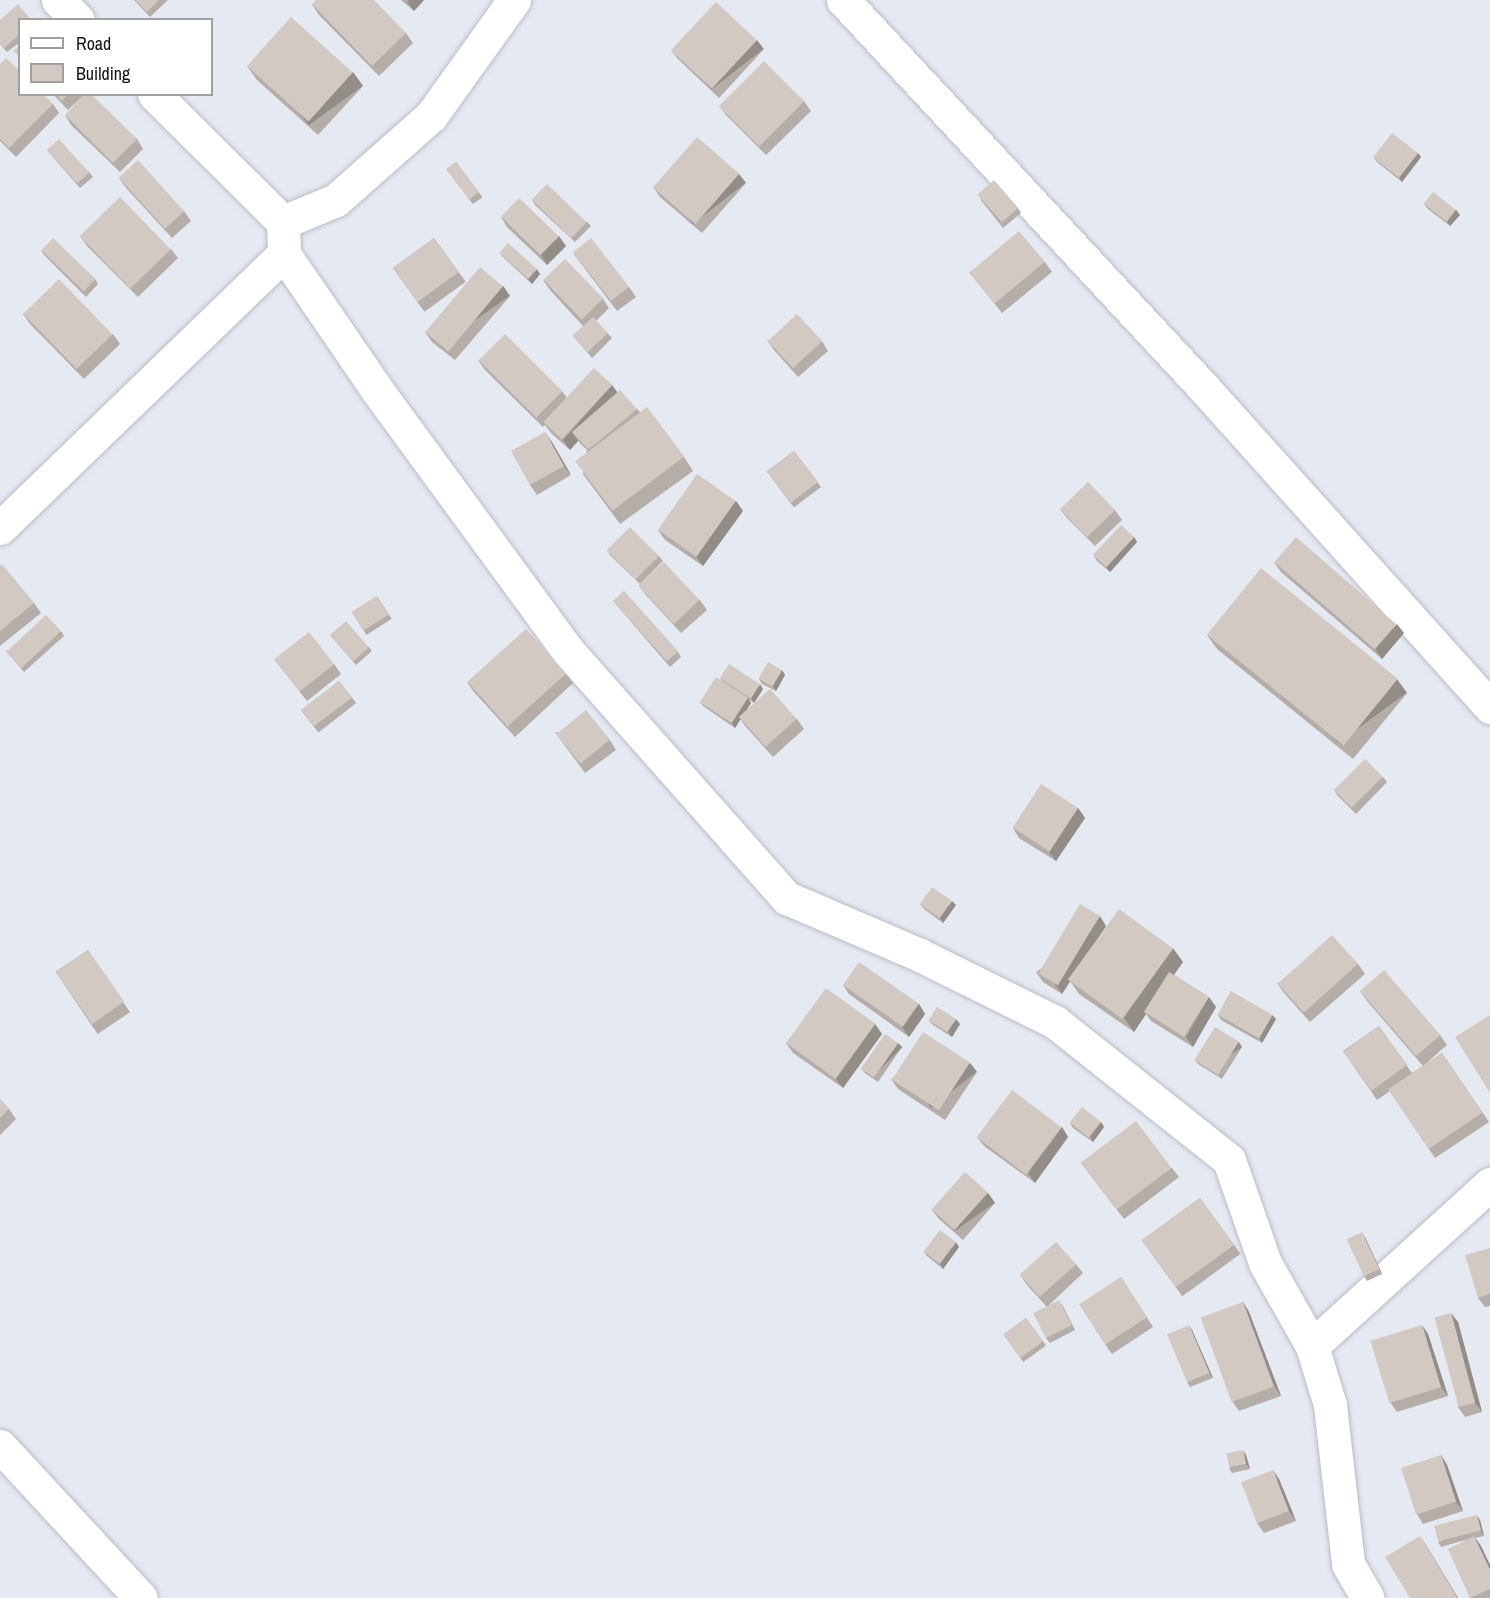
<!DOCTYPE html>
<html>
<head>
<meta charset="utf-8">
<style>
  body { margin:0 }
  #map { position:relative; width:1490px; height:1598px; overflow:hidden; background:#e5e9f2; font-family:"Archivo Narrow",sans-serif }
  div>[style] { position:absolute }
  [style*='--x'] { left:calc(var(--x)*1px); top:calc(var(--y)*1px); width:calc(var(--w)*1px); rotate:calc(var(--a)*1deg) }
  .roads { filter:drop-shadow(0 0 2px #b9bdc5) drop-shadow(0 0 2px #b9bdc5) }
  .minor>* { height:33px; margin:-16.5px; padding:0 16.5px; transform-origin:16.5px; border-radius:16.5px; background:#fff }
  .wall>* { inset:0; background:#b5ada8; transform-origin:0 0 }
  .shaded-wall>* { inset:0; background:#938d88; transform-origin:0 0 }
  .building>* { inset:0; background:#d2c9c3; transform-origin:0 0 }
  span { translate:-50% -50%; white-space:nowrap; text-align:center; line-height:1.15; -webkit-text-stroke:6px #fff; paint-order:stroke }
  .legend { position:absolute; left:18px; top:18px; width:195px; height:78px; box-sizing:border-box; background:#fff; border:2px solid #a0a0a1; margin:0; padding:8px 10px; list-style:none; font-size:18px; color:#111215 }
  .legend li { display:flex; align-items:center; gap:12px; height:30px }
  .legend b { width:30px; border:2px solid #a0a0a1 }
</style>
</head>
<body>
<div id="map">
  <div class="roads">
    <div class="minor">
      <i style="--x:58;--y:0;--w:28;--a:45"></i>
      <i style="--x:843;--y:0;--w:529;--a:47.07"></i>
      <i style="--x:1203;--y:387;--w:430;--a:48.1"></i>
      <i style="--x:154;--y:94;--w:182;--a:44.8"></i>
      <i style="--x:283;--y:222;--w:32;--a:88"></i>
      <i style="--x:284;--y:254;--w:165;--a:55.6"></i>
      <i style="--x:377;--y:390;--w:325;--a:53.8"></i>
      <i style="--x:569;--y:652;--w:329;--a:48.5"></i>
      <i style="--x:787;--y:898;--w:145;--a:23.2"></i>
      <i style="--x:920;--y:955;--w:151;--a:26.4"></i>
      <i style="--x:1055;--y:1022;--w:222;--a:38.4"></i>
      <i style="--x:1229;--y:1160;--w:109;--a:70.7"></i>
      <i style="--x:1265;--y:1263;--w:95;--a:60.5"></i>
      <i style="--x:1312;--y:1346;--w:62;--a:73"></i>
      <i style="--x:1330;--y:1405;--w:160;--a:83.5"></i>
      <i style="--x:1348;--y:1564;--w:39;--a:60"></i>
      <i style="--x:283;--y:222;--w:57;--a:-22.5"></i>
      <i style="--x:336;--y:200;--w:127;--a:-41.5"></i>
      <i style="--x:431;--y:116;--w:143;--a:-54.4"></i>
      <i style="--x:0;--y:528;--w:395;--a:-44"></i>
      <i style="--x:1312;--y:1346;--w:241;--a:-42.3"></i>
      <i style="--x:0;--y:1446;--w:207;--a:47.2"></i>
    </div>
  </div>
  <div class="wall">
    <i style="clip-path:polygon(134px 0,168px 0,150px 17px)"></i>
    <i style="clip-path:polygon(401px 0,424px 0,414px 11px)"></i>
    <i style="clip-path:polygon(312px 4px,406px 33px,413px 43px,379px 76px,318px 14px)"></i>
    <i style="clip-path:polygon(0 20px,20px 20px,20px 42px,7px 52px,0 44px)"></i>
    <i style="clip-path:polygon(764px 49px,719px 98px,678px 59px,671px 50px)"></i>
    <i style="clip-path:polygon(0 64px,53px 104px,59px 113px,16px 157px,0 141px)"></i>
    <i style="clip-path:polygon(247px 66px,363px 86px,318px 135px,257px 80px)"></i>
    <i style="clip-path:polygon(53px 94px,85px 94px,68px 110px)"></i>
    <i style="clip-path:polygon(804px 101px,811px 111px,766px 155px,726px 115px,719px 106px)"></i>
    <i style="clip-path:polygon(65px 115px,137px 139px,143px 149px,120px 172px,71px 125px)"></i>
    <i style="clip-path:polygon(47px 150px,89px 172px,93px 177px,80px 188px)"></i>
    <i style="clip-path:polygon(1418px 153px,1421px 157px,1402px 182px,1377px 162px,1374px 158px)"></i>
    <i style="left:456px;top:162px;width:44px;height:12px;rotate:53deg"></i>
    <i style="clip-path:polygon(739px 174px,746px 183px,702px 233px,660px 197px,653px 187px)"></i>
    <i style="clip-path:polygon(119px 178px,184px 211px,191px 221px,172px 238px,126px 188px)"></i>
    <i style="clip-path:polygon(980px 199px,1018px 208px,1021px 213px,1003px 228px)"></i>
    <i style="clip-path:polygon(532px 200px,587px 222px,591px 226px,575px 242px,535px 205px)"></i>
    <i style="clip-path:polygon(1424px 204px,1456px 210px,1460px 215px,1450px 226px,1428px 209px)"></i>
    <i style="clip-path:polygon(501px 217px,566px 246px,547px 265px,507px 227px)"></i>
    <i style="clip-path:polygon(80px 236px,171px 249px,178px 258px,138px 297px,87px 246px)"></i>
    <i style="left:434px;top:238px;width:54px;height:51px;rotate:54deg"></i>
    <i style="clip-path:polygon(41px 250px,95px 279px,98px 284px,86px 297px,44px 255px)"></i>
    <i style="clip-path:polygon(499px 252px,540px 274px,532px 284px,503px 257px)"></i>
    <i style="clip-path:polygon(573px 253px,629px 287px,636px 297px,617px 311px)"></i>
    <i style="clip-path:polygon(1045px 262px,1052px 272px,1002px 313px,969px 272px)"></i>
    <i style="clip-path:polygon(543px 280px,603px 299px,609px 308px,596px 321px,612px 338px,592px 358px,573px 336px,583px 326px,550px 290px)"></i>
    <i style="clip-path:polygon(503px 286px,510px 296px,455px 360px,432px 342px,425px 332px)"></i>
    <i style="clip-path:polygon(23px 314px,113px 334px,120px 344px,84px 379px,30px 324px)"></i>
    <i style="clip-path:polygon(767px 340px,822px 341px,828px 351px,798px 377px,774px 350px)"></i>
    <i style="clip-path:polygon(478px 360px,562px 391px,567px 398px,612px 385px,618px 393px,637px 409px,684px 457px,693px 471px,620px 524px,583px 474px,587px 450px,578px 441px,570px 450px,551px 433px,545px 425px,543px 427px,485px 370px)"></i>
    <i style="clip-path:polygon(552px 442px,571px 475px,537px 495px,530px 485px)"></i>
    <i style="left:794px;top:451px;width:45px;height:34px;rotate:53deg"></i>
    <i style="clip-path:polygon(736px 501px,743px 511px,703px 566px,665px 540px,658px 530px)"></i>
    <i style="clip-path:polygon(1060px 509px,1115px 510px,1122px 520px,1095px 546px,1067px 518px)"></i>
    <i style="clip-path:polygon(1134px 537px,1137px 542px,1110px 572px,1097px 561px,1094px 556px)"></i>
    <i style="clip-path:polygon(607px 550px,659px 556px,663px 561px,640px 584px,610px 555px)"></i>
    <i style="clip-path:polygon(1274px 562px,1404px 633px,1382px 659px,1281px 572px)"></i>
    <i style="clip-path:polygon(0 565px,34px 603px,41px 613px,0 646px)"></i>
    <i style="clip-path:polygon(639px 586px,700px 600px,707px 610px,681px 633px,646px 595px)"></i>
    <i style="left:377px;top:596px;width:27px;height:30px;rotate:57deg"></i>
    <i style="clip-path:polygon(613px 601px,678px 652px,681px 657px,670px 667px)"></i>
    <i style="clip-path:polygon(61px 631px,64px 636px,24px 672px,6px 651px)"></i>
    <i style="clip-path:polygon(330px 635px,369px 647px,372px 651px,356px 665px)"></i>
    <i style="clip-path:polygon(1207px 635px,1407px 693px,1353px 759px,1217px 649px)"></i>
    <i style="clip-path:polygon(274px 659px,334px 664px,341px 674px,307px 701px)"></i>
    <i style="clip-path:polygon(566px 674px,573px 683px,515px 737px,474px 692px,467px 682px)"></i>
    <i style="clip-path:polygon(785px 675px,776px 691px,762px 684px,759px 679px)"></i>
    <i style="clip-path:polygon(720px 678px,763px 689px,754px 703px,748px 699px,751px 703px,746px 711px,797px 719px,804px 729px,773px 757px,746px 727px,740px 719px,735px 728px,703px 706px,700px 702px,722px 681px)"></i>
    <i style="left:339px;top:681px;width:28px;height:48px;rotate:52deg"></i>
    <i style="clip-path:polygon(555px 732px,610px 740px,616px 750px,585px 773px)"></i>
    <i style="clip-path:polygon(1383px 777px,1387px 782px,1356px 814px,1337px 795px,1334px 790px)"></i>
    <i style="clip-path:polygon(1078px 808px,1085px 818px,1056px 861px,1019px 838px,1013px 828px)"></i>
    <i style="clip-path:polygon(920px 904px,956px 905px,943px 923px,924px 909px)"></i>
    <i style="clip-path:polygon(1106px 926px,1092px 948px,1183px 962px,1174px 975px,1209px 997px,1216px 1007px,1193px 1047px,1151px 1021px,1146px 1014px,1134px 1032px,1079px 994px,1070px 981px,1062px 994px,1043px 982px,1036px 972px)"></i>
    <i style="left:88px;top:950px;width:75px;height:39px;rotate:56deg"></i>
    <i style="clip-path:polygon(1358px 964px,1365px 974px,1310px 1022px,1284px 993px,1277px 983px)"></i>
    <i style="clip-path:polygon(843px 985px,919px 1004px,925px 1014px,909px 1037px,849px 994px)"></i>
    <i style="clip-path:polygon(1360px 991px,1440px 1035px,1447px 1045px,1423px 1066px,1367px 1001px)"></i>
    <i style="clip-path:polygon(1218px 1015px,1272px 1015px,1276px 1019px,1262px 1043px,1221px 1020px)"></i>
    <i style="clip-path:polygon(929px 1021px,960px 1024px,952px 1037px,933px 1025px)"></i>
    <i style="clip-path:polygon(875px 1024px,882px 1034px,843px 1088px,793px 1053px,786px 1043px)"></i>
    <i style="clip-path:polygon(1379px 1026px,1412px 1073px,1442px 1053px,1489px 1122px,1435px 1158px,1390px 1091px,1377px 1100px,1343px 1051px)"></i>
    <i style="clip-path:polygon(898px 1043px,902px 1047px,878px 1082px,865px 1073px,861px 1068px)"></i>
    <i style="clip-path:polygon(1242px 1047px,1222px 1079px,1198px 1064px,1195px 1060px)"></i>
    <i style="clip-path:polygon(970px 1063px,977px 1072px,945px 1120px,898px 1089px,891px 1079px)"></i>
    <i style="clip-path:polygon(0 1099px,9px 1109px,16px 1119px,0 1135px)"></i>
    <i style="clip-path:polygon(1101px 1122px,1104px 1127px,1093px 1142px,1073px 1128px,1070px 1123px)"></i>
    <i style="clip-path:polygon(1062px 1127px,1068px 1137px,1035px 1183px,984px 1146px,977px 1137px)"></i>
    <i style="clip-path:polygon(1081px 1163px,1172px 1168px,1179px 1177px,1124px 1219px)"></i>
    <i style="clip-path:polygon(988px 1193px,995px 1203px,963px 1240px,939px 1219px,932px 1210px)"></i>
    <i style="left:1200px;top:1198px;width:69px;height:72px;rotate:54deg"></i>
    <i style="clip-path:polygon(1365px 1237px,1382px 1274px,1367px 1281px,1364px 1276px)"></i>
    <i style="clip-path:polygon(959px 1247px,943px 1269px,927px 1256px,924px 1252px)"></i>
    <i style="clip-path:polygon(1490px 1248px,1490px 1306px,1485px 1307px,1478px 1298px)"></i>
    <i style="clip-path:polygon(1076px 1264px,1083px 1273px,1049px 1305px,1062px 1304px,1075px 1330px,1050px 1343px,1046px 1338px,1046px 1306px,1027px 1285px,1020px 1275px)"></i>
    <i style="clip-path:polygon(1121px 1277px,1153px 1327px,1112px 1354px,1105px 1344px)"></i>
    <i style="clip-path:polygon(1243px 1302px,1249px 1312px,1281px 1396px,1239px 1411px,1232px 1401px)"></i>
    <i style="left:1026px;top:1318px;width:34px;height:28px;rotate:54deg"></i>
    <i style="clip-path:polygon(1458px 1322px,1482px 1412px,1465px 1417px,1458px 1407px)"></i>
    <i style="clip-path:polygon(1192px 1330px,1213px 1378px,1190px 1387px,1187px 1382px)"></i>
    <i style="clip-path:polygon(1428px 1334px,1448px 1396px,1397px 1412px,1390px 1402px)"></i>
    <i style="clip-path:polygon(1246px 1455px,1250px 1469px,1232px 1473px,1229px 1468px)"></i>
    <i style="clip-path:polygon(1441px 1455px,1447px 1465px,1463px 1511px,1423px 1524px,1417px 1514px)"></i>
    <i style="clip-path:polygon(1279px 1479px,1296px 1521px,1264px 1533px,1257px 1523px)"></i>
    <i style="clip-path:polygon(1480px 1520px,1484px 1536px,1475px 1538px,1481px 1546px,1490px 1565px,1490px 1598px,1470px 1598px,1465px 1540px,1441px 1547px,1438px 1542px)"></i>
  </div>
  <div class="shaded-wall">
    <i style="clip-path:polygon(409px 0,424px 0,414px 11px,407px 2px)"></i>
    <i style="left:757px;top:40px;width:11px;height:66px;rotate:52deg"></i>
    <i style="left:353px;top:72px;width:17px;height:67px;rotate:54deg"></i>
    <i style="clip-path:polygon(1418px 153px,1421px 157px,1402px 182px,1399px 177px)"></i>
    <i style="left:739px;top:174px;width:11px;height:67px;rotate:52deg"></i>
    <i style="clip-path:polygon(1456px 210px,1460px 215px,1450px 226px,1447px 221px)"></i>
    <i style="clip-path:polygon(559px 236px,566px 246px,547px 265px,541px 255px)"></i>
    <i style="clip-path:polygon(537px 269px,540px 274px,532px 284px,528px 279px)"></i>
    <i style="left:503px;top:286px;width:12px;height:85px;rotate:55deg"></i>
    <i style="clip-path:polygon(612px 385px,619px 395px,572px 432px,578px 441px,570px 450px,563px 440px)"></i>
    <i style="clip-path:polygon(545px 432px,552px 442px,571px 475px,564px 466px)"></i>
    <i style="clip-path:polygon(736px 501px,743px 511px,703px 566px,696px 557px)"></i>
    <i style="clip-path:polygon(1134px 537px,1137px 542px,1110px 572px,1106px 567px)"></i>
    <i style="clip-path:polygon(1397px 624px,1404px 633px,1382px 659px,1375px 649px)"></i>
    <i style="clip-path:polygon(782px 670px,785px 675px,776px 691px,773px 686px)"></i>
    <i style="left:1397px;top:679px;width:17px;height:85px;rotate:54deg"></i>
    <i style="clip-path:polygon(760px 684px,763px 689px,754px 703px,751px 698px)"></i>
    <i style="clip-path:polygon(748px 698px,751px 703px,735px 728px,732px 723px)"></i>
    <i style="clip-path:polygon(1078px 808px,1085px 818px,1056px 861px,1049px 852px)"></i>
    <i style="clip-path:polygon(952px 901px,956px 905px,943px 923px,940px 918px)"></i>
    <i style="clip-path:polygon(1100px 916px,1106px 926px,1062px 994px,1055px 984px)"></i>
    <i style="clip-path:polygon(1173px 948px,1183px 962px,1147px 1013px,1144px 1012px,1146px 1014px,1134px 1032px,1124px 1018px)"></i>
    <i style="clip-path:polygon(1209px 997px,1216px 1007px,1193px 1047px,1186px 1037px)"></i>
    <i style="clip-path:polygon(919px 1004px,925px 1014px,909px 1037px,902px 1027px)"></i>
    <i style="clip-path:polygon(1272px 1015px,1276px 1019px,1262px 1043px,1259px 1038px)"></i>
    <i style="clip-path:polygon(956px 1019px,960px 1024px,952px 1037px,948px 1032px)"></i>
    <i style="clip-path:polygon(875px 1024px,882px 1034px,843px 1088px,836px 1079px)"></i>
    <i style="left:1239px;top:1042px;width:6px;height:38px;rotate:59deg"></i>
    <i style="left:898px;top:1043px;width:6px;height:41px;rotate:45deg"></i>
    <i style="left:970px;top:1063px;width:11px;height:58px;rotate:52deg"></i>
    <i style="clip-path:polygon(1101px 1122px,1104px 1127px,1093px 1142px,1090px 1137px)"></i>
    <i style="clip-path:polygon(1062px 1127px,1068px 1137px,1035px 1183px,1028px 1173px)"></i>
    <i style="left:988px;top:1193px;width:12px;height:49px;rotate:55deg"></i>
    <i style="clip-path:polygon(1362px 1232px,1365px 1237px,1382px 1274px,1379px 1269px)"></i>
    <i style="clip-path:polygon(956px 1242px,959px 1247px,943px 1269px,940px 1264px)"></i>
    <i style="clip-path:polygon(1243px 1302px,1249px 1312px,1281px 1396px,1274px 1386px)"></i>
    <i style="clip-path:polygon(1451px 1313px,1458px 1322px,1482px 1412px,1475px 1403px)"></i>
    <i style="clip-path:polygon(1189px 1325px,1192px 1330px,1213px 1378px,1209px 1373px)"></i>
    <i style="clip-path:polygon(1422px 1325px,1428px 1334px,1448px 1396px,1441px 1387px)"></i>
    <i style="clip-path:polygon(1243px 1450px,1246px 1455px,1250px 1469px,1246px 1464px)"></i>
    <i style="clip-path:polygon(1441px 1455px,1447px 1465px,1463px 1511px,1456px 1502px)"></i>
    <i style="clip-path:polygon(1273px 1470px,1279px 1479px,1296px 1521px,1289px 1511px)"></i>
    <i style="clip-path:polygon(1477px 1515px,1480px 1520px,1484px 1536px,1481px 1531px)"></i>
    <i style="clip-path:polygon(1420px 1536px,1426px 1545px,1458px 1598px,1457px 1598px)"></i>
    <i style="clip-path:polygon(1474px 1536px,1481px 1546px,1490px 1565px,1490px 1570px)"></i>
  </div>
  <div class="building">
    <i style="clip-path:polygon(135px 0,159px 0,147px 12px)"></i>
    <i style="clip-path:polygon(316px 0,374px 0,406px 33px,372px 66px,312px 4px)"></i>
    <i style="left:716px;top:2px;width:56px;height:66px;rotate:43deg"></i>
    <i style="clip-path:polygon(18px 4px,31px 20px,20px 20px,20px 34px,4px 48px,0 43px,0 20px)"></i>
    <i style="left:291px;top:17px;width:83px;height:66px;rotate:42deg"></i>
    <i style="clip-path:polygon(20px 45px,20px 57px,13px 51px)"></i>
    <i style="clip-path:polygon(6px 58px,20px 71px,20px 94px,43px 94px,53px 104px,9px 148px,0 139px,0 64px)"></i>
    <i style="left:764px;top:61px;width:57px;height:64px;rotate:45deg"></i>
    <i style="clip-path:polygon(56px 94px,68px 94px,62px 101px)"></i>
    <i style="clip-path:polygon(85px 94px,91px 94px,137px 139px,113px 163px,65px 115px)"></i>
    <i style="left:1392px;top:133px;width:33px;height:31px;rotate:38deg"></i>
    <i style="left:697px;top:137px;width:56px;height:67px;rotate:41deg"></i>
    <i style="left:59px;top:139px;width:45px;height:16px;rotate:48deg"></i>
    <i style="left:138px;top:160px;width:69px;height:26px;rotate:48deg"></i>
    <i style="left:456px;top:162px;width:38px;height:12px;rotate:53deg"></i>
    <i style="left:994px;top:180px;width:37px;height:22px;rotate:49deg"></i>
    <i style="left:547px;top:184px;width:55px;height:22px;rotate:44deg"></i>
    <i style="left:1433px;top:192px;width:29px;height:15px;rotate:38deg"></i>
    <i style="left:120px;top:197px;width:73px;height:56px;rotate:46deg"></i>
    <i style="left:519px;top:198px;width:55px;height:26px;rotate:44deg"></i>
    <i style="left:1019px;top:231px;width:40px;height:65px;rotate:50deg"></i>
    <i style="left:53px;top:238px;width:59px;height:17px;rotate:44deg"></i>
    <i style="left:434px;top:238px;width:42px;height:51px;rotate:54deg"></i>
    <i style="left:591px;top:238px;width:62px;height:23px;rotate:52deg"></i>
    <i style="left:508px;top:243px;width:39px;height:13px;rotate:42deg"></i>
    <i style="left:565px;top:259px;width:55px;height:30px;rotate:46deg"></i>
    <i style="left:480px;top:267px;width:30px;height:85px;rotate:40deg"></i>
    <i style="left:59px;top:279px;width:77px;height:50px;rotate:46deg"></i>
    <i style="left:797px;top:314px;width:37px;height:40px;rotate:47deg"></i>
    <i style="left:593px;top:317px;width:22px;height:28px;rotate:47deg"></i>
    <i style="left:505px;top:334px;width:81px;height:37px;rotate:45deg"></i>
    <i style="left:594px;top:368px;width:25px;height:74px;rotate:43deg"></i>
    <i style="clip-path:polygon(620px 390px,637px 409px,599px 441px,588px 449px,572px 432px)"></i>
    <i style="left:647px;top:407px;width:62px;height:90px;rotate:53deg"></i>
    <i style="left:545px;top:432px;width:39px;height:39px;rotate:61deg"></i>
    <i style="left:794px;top:451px;width:39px;height:34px;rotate:52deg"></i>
    <i style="left:697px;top:474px;width:47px;height:68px;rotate:35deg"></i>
    <i style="left:1088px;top:482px;width:39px;height:39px;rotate:46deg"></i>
    <i style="left:1121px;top:525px;width:18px;height:41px;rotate:43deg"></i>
    <i style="left:630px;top:527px;width:41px;height:33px;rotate:45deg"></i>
    <i style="left:1296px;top:537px;width:133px;height:33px;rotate:41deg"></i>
    <i style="left:664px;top:562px;width:52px;height:35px;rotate:47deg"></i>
    <i style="clip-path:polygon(2px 564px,34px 603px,0 631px,0 565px)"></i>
    <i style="left:1261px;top:568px;width:176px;height:86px;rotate:39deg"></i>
    <i style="left:624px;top:591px;width:81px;height:15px;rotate:48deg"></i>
    <i style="left:377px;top:596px;width:22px;height:30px;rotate:58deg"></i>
    <i style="left:46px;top:615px;width:22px;height:54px;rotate:47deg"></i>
    <i style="left:346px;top:621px;width:35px;height:21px;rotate:49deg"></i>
    <i style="left:526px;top:629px;width:60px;height:79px;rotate:48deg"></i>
    <i style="left:309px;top:632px;width:41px;height:44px;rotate:52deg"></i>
    <i style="left:768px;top:662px;width:16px;height:19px;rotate:30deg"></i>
    <i style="left:729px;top:664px;width:37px;height:17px;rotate:33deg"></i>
    <i style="left:716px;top:677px;width:38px;height:30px;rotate:33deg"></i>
    <i style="left:339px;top:681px;width:21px;height:48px;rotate:53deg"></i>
    <i style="left:770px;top:689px;width:40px;height:42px;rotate:48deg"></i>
    <i style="left:586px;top:710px;width:38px;height:38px;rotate:51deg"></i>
    <i style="left:1365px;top:759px;width:25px;height:44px;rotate:45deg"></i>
    <i style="left:1041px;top:784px;width:44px;height:52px;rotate:33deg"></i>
    <i style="left:932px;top:887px;width:24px;height:21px;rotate:35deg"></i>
    <i style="left:1080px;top:904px;width:23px;height:81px;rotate:31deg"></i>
    <i style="left:1119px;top:909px;width:67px;height:87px;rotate:36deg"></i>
    <i style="left:1332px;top:935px;width:39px;height:73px;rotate:48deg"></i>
    <i style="left:88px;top:950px;width:63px;height:39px;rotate:55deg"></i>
    <i style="left:859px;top:962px;width:73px;height:28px;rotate:35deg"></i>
    <i style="left:1384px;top:970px;width:86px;height:32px;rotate:49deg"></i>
    <i style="left:1169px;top:972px;width:47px;height:47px;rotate:32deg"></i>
    <i style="left:826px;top:988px;width:61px;height:68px;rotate:36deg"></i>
    <i style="left:1231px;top:991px;width:48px;height:27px;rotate:30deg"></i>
    <i style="left:937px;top:1007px;width:22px;height:16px;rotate:32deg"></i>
    <i style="clip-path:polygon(1490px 1015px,1490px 1093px,1455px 1037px)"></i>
    <i style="left:1379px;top:1026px;width:48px;height:44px;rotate:54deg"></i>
    <i style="left:1215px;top:1027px;width:28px;height:39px;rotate:32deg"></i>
    <i style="left:923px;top:1032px;width:56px;height:57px;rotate:33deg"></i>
    <i style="left:885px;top:1034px;width:16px;height:42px;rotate:35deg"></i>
    <i style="left:1442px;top:1053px;width:72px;height:65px;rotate:56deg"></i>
    <i style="left:1012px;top:1090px;width:62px;height:59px;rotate:37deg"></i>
    <i style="clip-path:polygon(0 1099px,9px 1109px,0 1118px)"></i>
    <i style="left:1082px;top:1107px;width:24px;height:20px;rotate:38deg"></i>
    <i style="left:1136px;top:1121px;width:59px;height:69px;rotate:53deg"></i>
    <i style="left:965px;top:1172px;width:31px;height:50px;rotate:42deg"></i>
    <i style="left:1200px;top:1198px;width:58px;height:72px;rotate:54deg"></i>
    <i style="left:940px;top:1230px;width:20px;height:27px;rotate:37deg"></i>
    <i style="left:1362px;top:1232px;width:41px;height:17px;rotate:65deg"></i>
    <i style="left:1056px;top:1242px;width:30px;height:49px;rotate:48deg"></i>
    <i style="clip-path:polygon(1490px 1248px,1490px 1294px,1478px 1298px,1465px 1255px)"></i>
    <i style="left:1121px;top:1277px;width:48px;height:50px;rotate:57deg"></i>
    <i style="left:1059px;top:1300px;width:28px;height:29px;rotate:63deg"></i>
    <i style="left:1243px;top:1302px;width:90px;height:45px;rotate:70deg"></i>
    <i style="left:1451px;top:1313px;width:93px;height:17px;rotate:75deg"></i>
    <i style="left:1026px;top:1318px;width:29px;height:28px;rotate:54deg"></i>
    <i style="left:1189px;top:1325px;width:52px;height:24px;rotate:67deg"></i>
    <i style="left:1422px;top:1325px;width:65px;height:54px;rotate:73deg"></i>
    <i style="left:1243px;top:1450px;width:14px;height:17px;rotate:78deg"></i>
    <i style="left:1441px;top:1455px;width:49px;height:42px;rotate:72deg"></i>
    <i style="left:1273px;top:1470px;width:44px;height:34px;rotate:69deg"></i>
    <i style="left:1477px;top:1515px;width:16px;height:44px;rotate:76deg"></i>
    <i style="clip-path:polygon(1420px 1536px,1457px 1598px,1410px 1598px,1385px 1557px)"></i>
    <i style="clip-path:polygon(1474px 1536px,1490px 1570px,1490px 1589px,1470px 1598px,1448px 1549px)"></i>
  </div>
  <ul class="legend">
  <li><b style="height:8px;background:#fff"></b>Road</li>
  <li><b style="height:16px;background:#d2c9c3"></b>Building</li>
  </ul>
</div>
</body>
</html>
